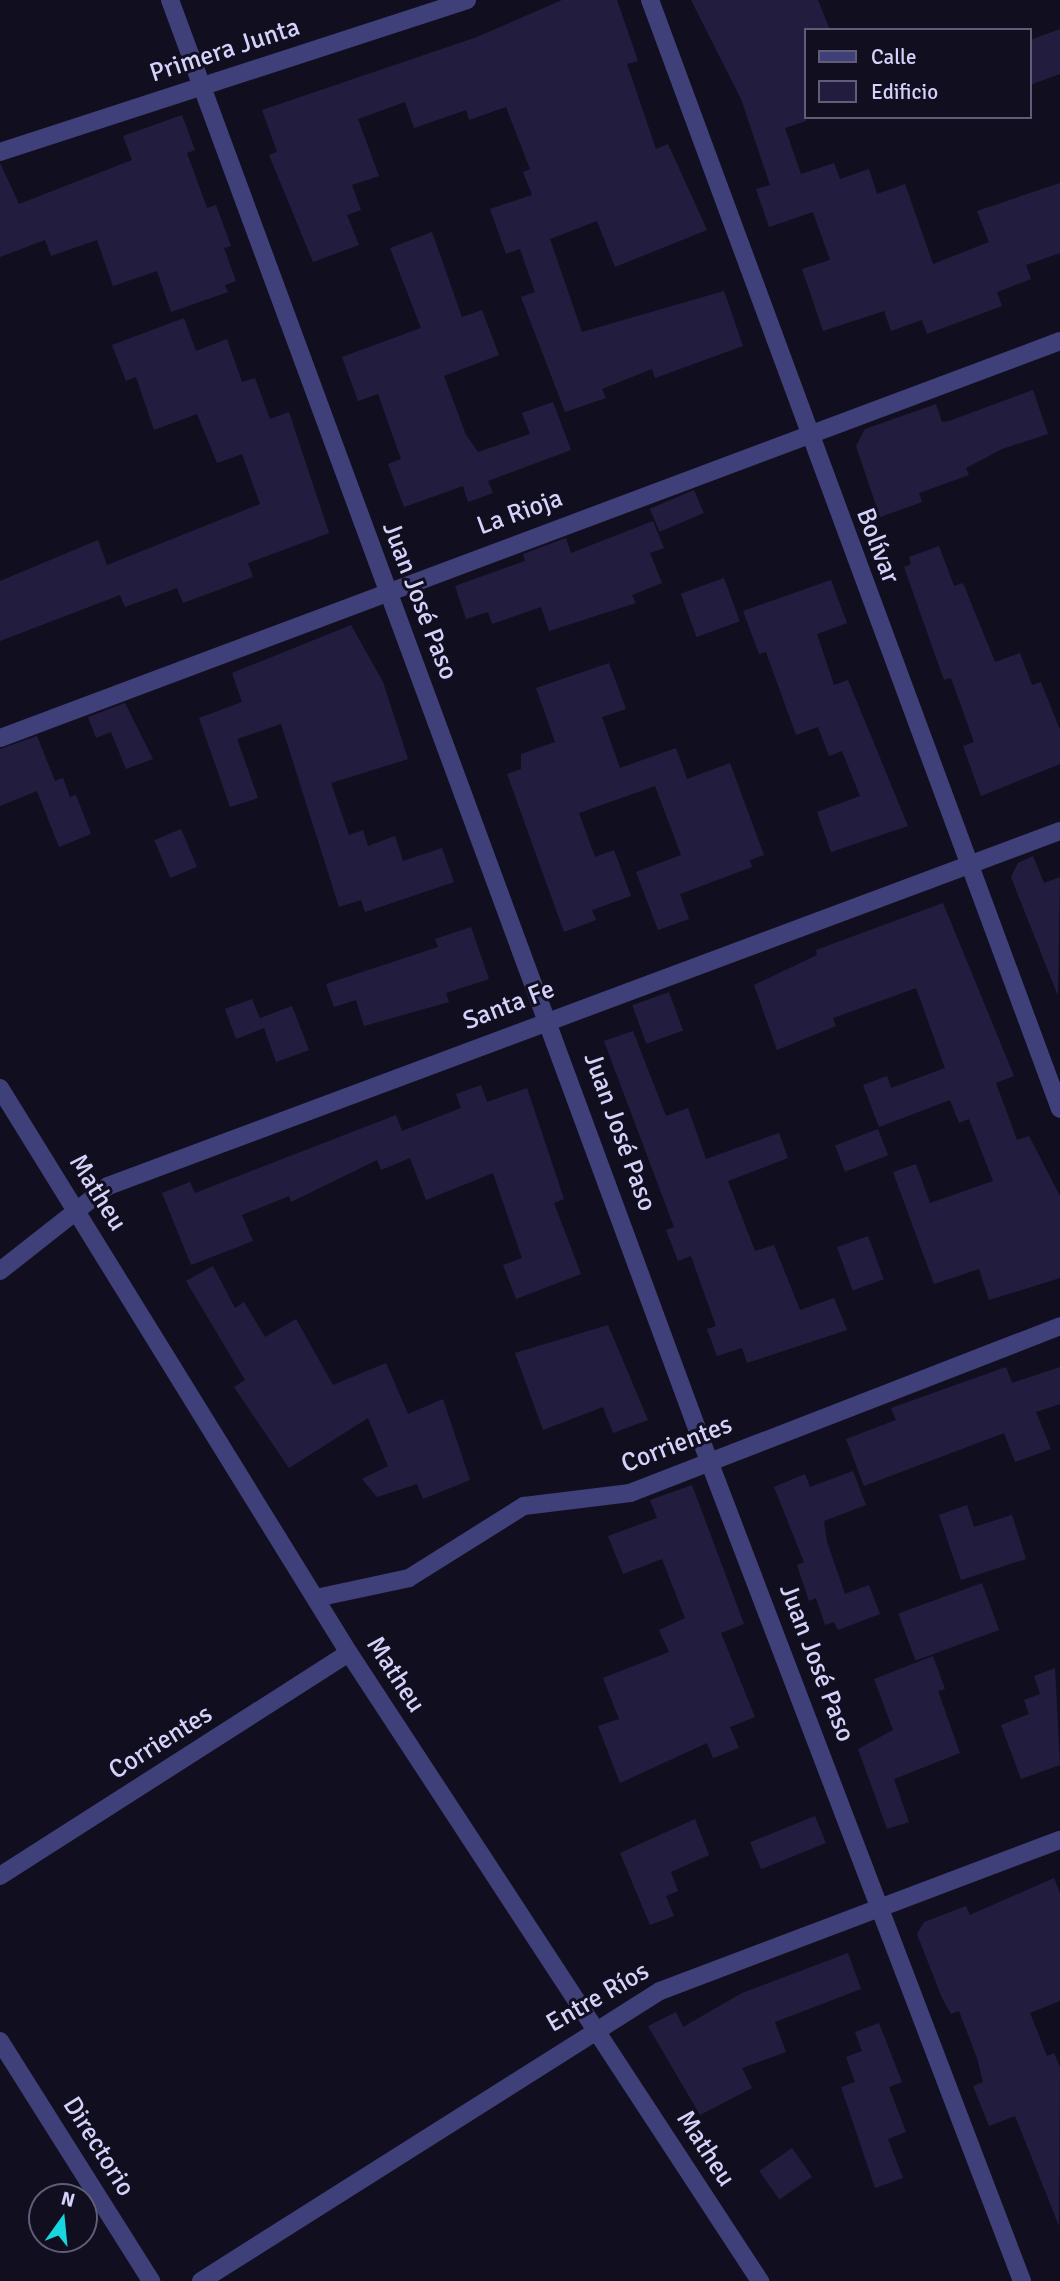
<!DOCTYPE html>
<html>
<head>
<meta charset="utf-8">
<style>
  body { margin:0 }
  #map { position:relative; width:1060px; height:2281px; overflow:hidden; background:#110f1f; font-family:Signika,sans-serif }
  div>[style] { position:absolute }
  [style*='--x'] { left:calc(var(--x)*1px); top:calc(var(--y)*1px); width:calc(var(--w)*1px); rotate:calc(var(--a)*1deg) }
  .building>* { inset:0; background:#221d3e; transform-origin:0 0 }
  .minor>* { height:18px; margin:-9px; padding:0 9px; transform-origin:9px; border-radius:9px; background:#3f4079 }
  span { translate:-50% -50%; white-space:nowrap; text-align:center; line-height:1.15; -webkit-text-stroke:6px #110f1f; paint-order:stroke }
  .street-label { font-size:26px; color:#d4d2fa }
  .legend { position:absolute; left:804px; top:28px; width:228px; height:91px; box-sizing:border-box; background:#110f1f; border:2px solid #5f5d77; margin:0; padding:9px 12px; list-style:none; font-size:21px; color:#d4d2fa }
  .legend li { display:flex; align-items:center; gap:14px; height:35px }
  .legend b { width:35px; border:2px solid #5f5d77 }
  .north { position:absolute; left:28px; top:2183px; width:70px; height:70px; box-sizing:border-box; background:#110f1f; border:2px solid #5f5d77; border-radius:50%; rotate:15deg; font-size:19px; font-weight:700; line-height:28px; text-align:center; color:#d4d2fa }
  .north::after { content:''; display:block; margin:auto; width:24px; height:32px; background:#18d6df; clip-path:polygon(50% 0,100% 100%,50% 72%,0 100%) }
</style>
</head>
<body>
<div id="map">
  <div class="building">
    <i style="clip-path:polygon(562px 0,617px 0,638px 61px,627px 64px,656px 149px,668px 144px,707px 230px,615px 267px,597px 221px,550px 239px,582px 332px,724px 291px,743px 346px,655px 378px,652px 369px,602px 389px,606px 398px,565px 412px,521px 297px,535px 292px,520px 249px,506px 254px,490px 209px,532px 195px,523px 172px,530px 169px,506px 107px,469px 120px,466px 110px,414px 128px,405px 102px,358px 119px,379px 176px,352px 185px,361px 210px,347px 215px,359px 245px,313px 262px,269px 155px,277px 152px,262px 110px,477px 37px)"></i>
    <i style="clip-path:polygon(691px 0,818px 0,830px 30px,806px 30px,806px 121px,785px 128px,801px 174px,834px 163px,840px 179px,869px 169px,877px 194px,905px 184px,933px 264px,989px 242px,977px 211px,1060px 183px,1060px 253px,1026px 265px,1031px 279px,997px 292px,1002px 306px,927px 334px,922px 320px,891px 331px,884px 311px,823px 331px,802px 269px,830px 260px,813px 212px,769px 227px,756px 189px,770px 185px,741px 99px)"></i>
    <i style="clip-path:polygon(1060px 29px,1060px 74px,1030px 85px,1030px 40px)"></i>
    <i style="clip-path:polygon(182px 115px,195px 150px,187px 153px,207px 208px,216px 205px,231px 246px,224px 248px,236px 281px,225px 285px,228px 292px,171px 312px,157px 271px,113px 286px,97px 240px,51px 256px,45px 240px,0 257px,0 163px,19px 204px,132px 160px,123px 136px)"></i>
    <i style="clip-path:polygon(432px 232px,462px 317px,482px 310px,499px 355px,444px 376px,466px 435px,478px 452px,530px 434px,522px 413px,553px 402px,571px 450px,488px 481px,493px 493px,468px 502px,463px 486px,404px 507px,388px 464px,401px 459px,378px 394px,358px 401px,342px 357px,421px 328px,390px 248px)"></i>
    <i style="clip-path:polygon(184px 318px,196px 351px,227px 339px,242px 382px,255px 378px,270px 419px,289px 412px,329px 533px,248px 563px,253px 577px,183px 603px,177px 588px,125px 607px,120px 595px,0 641px,0 581px,98px 540px,107px 565px,260px 504px,242px 454px,217px 463px,197px 414px,154px 430px,136px 377px,126px 381px,112px 345px)"></i>
    <i style="clip-path:polygon(1033px 390px,1048px 434px,1002px 449px,966px 468px,969px 475px,919px 493px,922px 502px,880px 517px,856px 446px,865px 429px,936px 404px,942px 422px,949px 421px)"></i>
    <i style="left:694px;top:490px;width:25px;height:48px;rotate:67deg"></i>
    <i style="clip-path:polygon(653px 521px,664px 548px,650px 553px,662px 583px,632px 595px,636px 603px,549px 631px,541px 607px,492px 624px,488px 612px,466px 619px,455px 586px,525px 561px,523px 554px,566px 538px,571px 553px)"></i>
    <i style="clip-path:polygon(939px 546px,954px 586px,963px 583px,995px 662px,1020px 653px,1032px 685px,1041px 682px,1060px 730px,1060px 764px,981px 796px,963px 746px,974px 742px,951px 678px,944px 680px,904px 567px,911px 564px,909px 557px)"></i>
    <i style="left:724px;top:578px;width:46px;height:46px;rotate:70deg"></i>
    <i style="clip-path:polygon(831px 580px,847px 623px,817px 634px,834px 685px,848px 680px,908px 826px,831px 852px,817px 812px,860px 796px,842px 751px,829px 756px,818px 727px,796px 735px,766px 652px,759px 654px,743px 611px)"></i>
    <i style="clip-path:polygon(351px 625px,383px 682px,408px 759px,331px 783px,349px 835px,363px 830px,368px 846px,395px 836px,403px 861px,442px 848px,454px 882px,365px 912px,361px 900px,339px 907px,281px 724px,237px 739px,258px 798px,230px 807px,199px 718px,242px 702px,232px 673px)"></i>
    <i style="clip-path:polygon(609px 663px,626px 709px,602px 717px,620px 768px,676px 748px,687px 779px,730px 763px,764px 855px,750px 860px,752px 867px,680px 894px,689px 919px,658px 930px,636px 872px,681px 855px,655px 786px,579px 813px,595px 857px,614px 850px,631px 896px,592px 910px,596px 920px,564px 932px,507px 774px,521px 769px,521px 754px,555px 742px,536px 688px)"></i>
    <i style="clip-path:polygon(125px 703px,153px 759px,126px 769px,111px 732px,96px 738px,88px 717px)"></i>
    <i style="clip-path:polygon(37px 736px,55px 781px,63px 778px,70px 797px,76px 795px,91px 834px,59px 847px,37px 791px,0 806px,0 749px)"></i>
    <i style="left:181px;top:829px;width:41px;height:29px;rotate:67deg"></i>
    <i style="clip-path:polygon(1033px 856px,1044px 883px,1060px 877px,1058px 996px,1011px 877px,1018px 863px)"></i>
    <i style="clip-path:polygon(943px 903px,1014px 1076px,996px 1083px,1017px 1140px,1029px 1136px,1060px 1196px,1060px 1278px,989px 1300px,979px 1269px,934px 1284px,893px 1172px,916px 1164px,930px 1203px,993px 1181px,969px 1119px,959px 1123px,950px 1100px,879px 1127px,863px 1085px,887px 1076px,891px 1088px,945px 1068px,916px 988px,833px 1018px,836px 1026px,777px 1050px,754px 985px,817px 955px,816px 950px)"></i>
    <i style="clip-path:polygon(471px 927px,489px 979px,446px 993px,449px 1002px,364px 1026px,356px 1000px,334px 1007px,326px 984px,438px 947px,435px 939px)"></i>
    <i style="left:669px;top:992px;width:41px;height:39px;rotate:70deg"></i>
    <i style="clip-path:polygon(252px 999px,263px 1026px,260px 1018px,292px 1006px,309px 1050px,276px 1062px,264px 1028px,236px 1039px,225px 1009px)"></i>
    <i style="clip-path:polygon(633px 1031px,666px 1116px,688px 1108px,706px 1159px,779px 1133px,788px 1158px,728px 1181px,755px 1251px,774px 1245px,800px 1310px,834px 1298px,847px 1330px,747px 1363px,742px 1348px,717px 1356px,707px 1329px,716px 1326px,691px 1256px,678px 1261px,666px 1230px,674px 1227px,604px 1041px)"></i>
    <i style="clip-path:polygon(481px 1085px,487px 1102px,527px 1088px,564px 1199px,554px 1203px,581px 1274px,516px 1299px,503px 1265px,522px 1258px,493px 1173px,426px 1200px,410px 1158px,381px 1170px,377px 1160px,291px 1202px,289px 1196px,242px 1215px,253px 1241px,191px 1265px,162px 1193px,190px 1182px,195px 1193px,396px 1115px,402px 1131px,461px 1108px,456px 1094px)"></i>
    <i style="left:878px;top:1129px;width:28px;height:46px;rotate:69deg"></i>
    <i style="left:868px;top:1236px;width:46px;height:33px;rotate:70deg"></i>
    <i style="clip-path:polygon(213px 1266px,235px 1308px,244px 1302px,265px 1337px,296px 1319px,333px 1385px,386px 1363px,408px 1414px,443px 1399px,470px 1480px,423px 1499px,417px 1484px,377px 1497px,362px 1479px,388px 1466px,368px 1418px,289px 1468px,234px 1387px,245px 1380px,186px 1281px)"></i>
    <i style="clip-path:polygon(608px 1325px,648px 1420px,613px 1433px,603px 1407px,543px 1430px,515px 1353px)"></i>
    <i style="clip-path:polygon(1006px 1367px,1012px 1383px,1060px 1367px,1060px 1404px,1036px 1412px,1051px 1449px,1015px 1462px,1004px 1433px,864px 1486px,846px 1439px,896px 1420px,891px 1408px)"></i>
    <i style="clip-path:polygon(853px 1471px,866px 1505px,824px 1521px,827px 1542px,845px 1594px,869px 1585px,880px 1614px,838px 1630px,834px 1622px,825px 1625px,816px 1598px,809px 1601px,797px 1565px,804px 1562px,774px 1487px,805px 1474px,810px 1487px)"></i>
    <i style="clip-path:polygon(692px 1485px,744px 1624px,721px 1633px,755px 1717px,730px 1727px,739px 1748px,713px 1758px,707px 1743px,620px 1783px,598px 1726px,619px 1719px,603px 1678px,669px 1652px,659px 1630px,685px 1618px,662px 1559px,623px 1574px,608px 1536px,657px 1518px,650px 1500px)"></i>
    <i style="clip-path:polygon(967px 1505px,974px 1527px,1012px 1515px,1026px 1559px,961px 1580px,939px 1515px)"></i>
    <i style="left:982px;top:1583px;width:50px;height:89px;rotate:70deg"></i>
    <i style="clip-path:polygon(933px 1656px,945px 1689px,938px 1691px,960px 1753px,894px 1779px,909px 1822px,887px 1829px,858px 1749px,893px 1730px,874px 1679px)"></i>
    <i style="clip-path:polygon(1055px 1668px,1060px 1765px,1021px 1779px,1001px 1725px,1029px 1714px,1024px 1700px,1040px 1694px,1034px 1676px)"></i>
    <i style="left:815px;top:1816px;width:29px;height:70px;rotate:68deg"></i>
    <i style="clip-path:polygon(695px 1819px,709px 1855px,671px 1872px,678px 1891px,666px 1896px,674px 1916px,650px 1925px,620px 1853px)"></i>
    <i style="clip-path:polygon(1054px 1878px,1060px 1893px,1060px 2001px,1030px 2013px,1047px 2056px,1054px 2053px,1060px 2067px,1059px 2226px,1015px 2116px,989px 2126px,973px 2086px,983px 2082px,977px 2058px,959px 2011px,951px 2014px,942px 1998px,917px 1934px,924px 1922px,966px 1906px,970px 1915px)"></i>
    <i style="clip-path:polygon(848px 1953px,861px 1989px,775px 2022px,786px 2052px,742px 2068px,752px 2088px,700px 2115px,648px 2026px,676px 2012px,683px 2027px,742px 1993px)"></i>
    <i style="clip-path:polygon(879px 2023px,902px 2082px,889px 2087px,906px 2132px,888px 2139px,903px 2178px,875px 2188px,841px 2087px,855px 2082px,846px 2057px,862px 2051px,855px 2032px)"></i>
    <i style="left:792px;top:2148px;width:35px;height:40px;rotate:55deg"></i>
  </div>
  <div class="minor">
    <i style="--x:170;--y:0;--w:1557;--a:69.75"></i>
    <i style="--x:709;--y:1461;--w:878;--a:69.11"></i>
    <i style="--x:650;--y:0;--w:1182;--a:69.71"></i>
    <i style="--x:0;--y:152;--w:491;--a:-18"></i>
    <i style="--x:0;--y:738;--w:1132;--a:-20.53"></i>
    <i style="--x:0;--y:1088;--w:664;--a:58.3"></i>
    <i style="--x:349;--y:1653;--w:751;--a:56.8"></i>
    <i style="--x:0;--y:1271;--w:137;--a:-38.2"></i>
    <i style="--x:108;--y:1186;--w:1016;--a:-20.45"></i>
    <i style="--x:316;--y:1598;--w:95;--a:-12.1"></i>
    <i style="--x:409;--y:1578;--w:136;--a:-32.1"></i>
    <i style="--x:524;--y:1506;--w:107;--a:-7"></i>
    <i style="--x:630;--y:1493;--w:461;--a:-21.2"></i>
    <i style="--x:0;--y:1876;--w:414;--a:-32.6"></i>
    <i style="--x:0;--y:2041;--w:284;--a:57.8"></i>
    <i style="--x:201;--y:2281;--w:543;--a:-32.29"></i>
    <i style="--x:660;--y:1991;--w:428;--a:-20.7"></i>
  </div>
  <div class="street-label">
    <span style="left:225px;top:51px;rotate:-18deg">Primera Junta</span>
    <span style="left:520px;top:513px;rotate:-20deg">La Rioja</span>
    <span style="left:877px;top:546px;rotate:69deg">Bolívar</span>
    <span style="left:419px;top:601px;rotate:69deg">Juan José Paso</span>
    <span style="left:509px;top:1006px;rotate:-21deg">Santa Fe</span>
    <span style="left:619px;top:1132px;rotate:70deg">Juan José Paso</span>
    <span style="left:97px;top:1193px;rotate:58deg">Matheu</span>
    <span style="left:677px;top:1445px;rotate:-21deg">Corrientes</span>
    <span style="left:816px;top:1663px;rotate:69deg">Juan José Paso</span>
    <span style="left:395px;top:1675px;rotate:57deg">Matheu</span>
    <span style="left:161px;top:1743px;rotate:-32deg">Corrientes</span>
    <span style="left:598px;top:1998px;rotate:-30deg">Entre Ríos</span>
    <span style="left:98px;top:2147px;rotate:58deg">Directorio</span>
    <span style="left:705px;top:2149px;rotate:57deg">Matheu</span>
  </div>
  <ul class="legend">
  <li><b style="height:9px;background:#3f4079"></b>Calle</li>
  <li><b style="height:19px;background:#221d3e"></b>Edificio</li>
  </ul>
  <div class="north">N</div>
</div>
</body>
</html>
